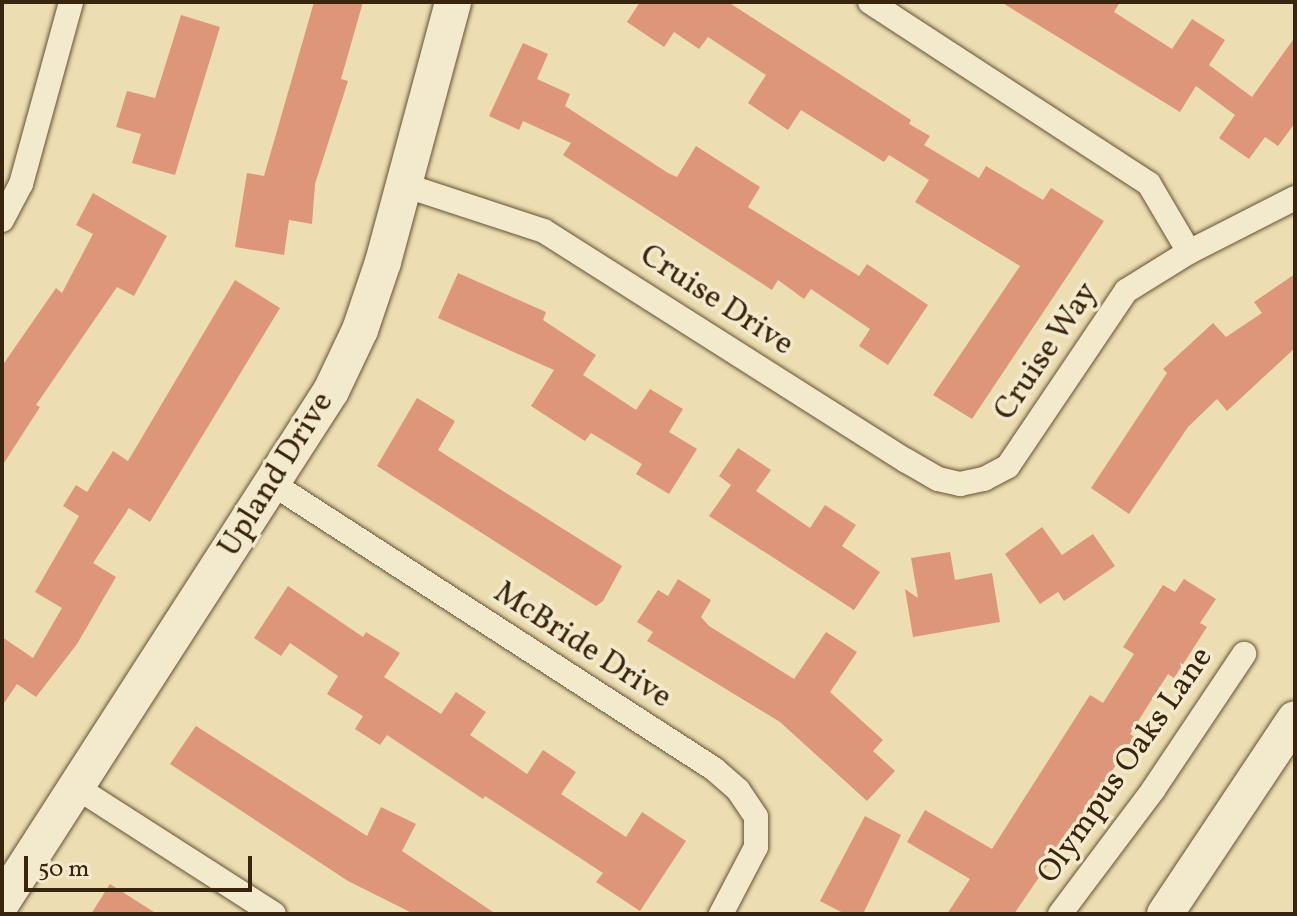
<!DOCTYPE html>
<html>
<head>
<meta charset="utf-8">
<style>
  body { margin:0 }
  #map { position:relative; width:1297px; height:916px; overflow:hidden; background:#ecdeb2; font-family:Vollkorn,serif }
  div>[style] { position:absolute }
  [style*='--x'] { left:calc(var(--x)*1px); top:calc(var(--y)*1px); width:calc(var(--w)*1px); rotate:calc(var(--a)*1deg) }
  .building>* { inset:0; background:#dd9679 }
  .roads { filter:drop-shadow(0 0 2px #665236) drop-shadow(0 0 2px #665236) }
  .street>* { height:24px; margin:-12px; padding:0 12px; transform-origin:12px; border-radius:12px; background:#f3eacd }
  .secondary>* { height:36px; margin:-18px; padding:0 18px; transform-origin:18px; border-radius:18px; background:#f3eacd }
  span { translate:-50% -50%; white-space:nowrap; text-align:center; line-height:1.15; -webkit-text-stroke:7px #f3eacd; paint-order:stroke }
  .street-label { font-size:32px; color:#39240d }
  .frame { position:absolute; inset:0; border:4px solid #39240d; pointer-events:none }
  .scale { position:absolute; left:24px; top:856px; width:228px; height:36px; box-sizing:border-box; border:4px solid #39240d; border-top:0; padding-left:10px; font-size:24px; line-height:28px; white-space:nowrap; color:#39240d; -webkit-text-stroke:6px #f3eacd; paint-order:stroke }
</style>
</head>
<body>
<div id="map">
  <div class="building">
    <i style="clip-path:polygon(314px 2px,363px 2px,341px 79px,348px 81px,315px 184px,312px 224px,289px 220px,284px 255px,235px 247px,247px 173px,264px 176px)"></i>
    <i style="clip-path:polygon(640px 2px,728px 2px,911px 120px,909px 124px,930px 136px,924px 145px,979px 178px,986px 166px,1043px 200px,1051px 188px,1104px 221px,972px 419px,933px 395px,1020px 266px,915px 202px,929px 180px,889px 155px,884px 162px,801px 110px,788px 130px,748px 103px,766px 75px,708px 37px,699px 49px,674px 32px,664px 47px,627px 22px)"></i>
    <i style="clip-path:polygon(1001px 2px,1120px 2px,1114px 12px,1172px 49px,1192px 19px,1225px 40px,1209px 65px,1252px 97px,1295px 37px,1295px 123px,1278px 146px,1265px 137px,1249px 159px,1219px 138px,1235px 115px,1196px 86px,1180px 112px)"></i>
    <i style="clip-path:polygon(181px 15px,220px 27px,175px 175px,132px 163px,141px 134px,116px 127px,127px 91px,155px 98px)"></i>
    <i style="clip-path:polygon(523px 43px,548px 54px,537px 79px,570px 94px,565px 106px,668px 173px,677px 177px,696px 146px,760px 187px,748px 207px,859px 276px,867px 264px,928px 305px,888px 365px,859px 346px,870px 329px,811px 289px,804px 299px,778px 280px,772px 290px,563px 155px,571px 143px,523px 121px,519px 130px,489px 116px)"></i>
    <i style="clip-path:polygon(93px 193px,167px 236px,134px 296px,117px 287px,36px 405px,40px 407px,2px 466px,2px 366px,56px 288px,62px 293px,93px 234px,76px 225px)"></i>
    <i style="clip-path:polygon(458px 273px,546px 312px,543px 320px,596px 355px,583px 375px,636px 410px,650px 389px,683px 409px,669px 432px,697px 449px,669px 494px,636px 474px,642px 464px,591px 433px,585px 441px,531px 406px,554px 370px,438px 318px)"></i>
    <i style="clip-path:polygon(1295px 274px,1295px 348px,1227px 411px,1217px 399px,1188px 427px,1129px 514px,1091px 488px,1167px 373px,1163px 369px,1213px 323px,1226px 337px,1262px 313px,1254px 302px)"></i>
    <i style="clip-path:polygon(235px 280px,280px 308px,150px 522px,129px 508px,93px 563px,116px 577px,77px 644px,36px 697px,17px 684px,2px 706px,2px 637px,33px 658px,62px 608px,35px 592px,79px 516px,63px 506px,76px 485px,87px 492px,113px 451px,128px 461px)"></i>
    <i style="clip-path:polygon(417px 398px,455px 421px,438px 450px,622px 566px,603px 601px,596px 606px,377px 466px)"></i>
    <i style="clip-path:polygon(738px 448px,771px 470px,756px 491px,810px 528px,825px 505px,856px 525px,842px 546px,880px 572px,854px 610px,709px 516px,731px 485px,719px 476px)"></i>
    <i style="clip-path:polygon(1042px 527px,1062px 555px,1093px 534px,1115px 566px,1064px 601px,1058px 592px,1040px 604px,1005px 554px)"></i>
    <i style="clip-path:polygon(950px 552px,955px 580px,992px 573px,1000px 622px,913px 637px,905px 589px,918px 598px,911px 558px)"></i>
    <i style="clip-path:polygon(678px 579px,711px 600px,701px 617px,709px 626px,794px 679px,826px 632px,857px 652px,830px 692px,883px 740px,873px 751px,895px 771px,867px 801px,780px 722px,647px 641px,653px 632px,637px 622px,658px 590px,668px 596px)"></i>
    <i style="clip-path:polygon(1184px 579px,1216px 599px,1200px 623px,1207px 627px,1174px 678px,1168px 674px,1130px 734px,1135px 737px,1014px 914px,947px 914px,970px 879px,907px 842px,925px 810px,992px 849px,1090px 695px,1103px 703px,1134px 654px,1123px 647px,1163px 585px,1175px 592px)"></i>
    <i style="clip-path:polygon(288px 586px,363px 637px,366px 632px,400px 653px,384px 677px,441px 714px,456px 692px,486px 712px,470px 735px,527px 774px,543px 750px,576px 772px,561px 794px,626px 837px,642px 812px,686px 841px,640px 911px,596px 882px,603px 873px,485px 796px,483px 799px,387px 735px,380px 745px,355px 729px,363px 716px,327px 694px,338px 676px,290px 643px,281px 656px,254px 638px)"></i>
    <i style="clip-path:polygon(196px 726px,367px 836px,381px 807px,416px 824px,402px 851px,496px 914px,414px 914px,348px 881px,170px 764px)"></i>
    <i style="clip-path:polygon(865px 816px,901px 835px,863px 914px,845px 914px,820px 901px)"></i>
    <i style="clip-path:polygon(110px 884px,157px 914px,91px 914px)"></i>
  </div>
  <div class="roads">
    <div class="street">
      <i style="--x:870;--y:2;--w:333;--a:33.1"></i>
      <i style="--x:1149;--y:184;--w:79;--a:59.5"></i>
      <i style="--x:404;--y:185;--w:147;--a:18.2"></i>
      <i style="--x:544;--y:231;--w:428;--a:32.4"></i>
      <i style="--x:905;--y:460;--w:38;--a:30"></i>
      <i style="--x:938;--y:479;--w:23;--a:13"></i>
      <i style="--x:960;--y:484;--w:25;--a:-12"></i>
      <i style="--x:984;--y:479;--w:27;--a:-28"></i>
      <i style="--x:1008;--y:466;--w:211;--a:-56"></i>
      <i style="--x:1126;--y:291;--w:74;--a:-31.8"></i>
      <i style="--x:1189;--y:252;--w:119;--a:-27"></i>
      <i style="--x:2;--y:220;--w:41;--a:-62.2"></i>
      <i style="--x:21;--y:184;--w:189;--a:-74.6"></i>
      <i style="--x:273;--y:484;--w:525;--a:32.87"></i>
      <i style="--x:714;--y:769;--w:32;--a:41"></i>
      <i style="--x:738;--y:790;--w:32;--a:56"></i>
      <i style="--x:756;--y:817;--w:30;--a:90"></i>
      <i style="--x:756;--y:847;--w:76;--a:117.6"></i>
      <i style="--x:76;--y:787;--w:235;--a:32.7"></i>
      <i style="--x:1060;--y:914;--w:155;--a:-53.1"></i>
      <i style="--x:1153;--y:790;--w:164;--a:-56.2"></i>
    </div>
    <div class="secondary">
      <i style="--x:2;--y:902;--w:608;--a:-57.23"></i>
      <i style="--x:331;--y:391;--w:68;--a:-64.6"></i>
      <i style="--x:360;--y:330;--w:72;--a:-71.3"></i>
      <i style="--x:383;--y:262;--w:269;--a:-74.9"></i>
      <i style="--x:1165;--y:914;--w:234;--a:-56.3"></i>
    </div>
  </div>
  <div class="street-label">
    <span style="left:716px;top:301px;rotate:33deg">Cruise Drive</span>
    <span style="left:1047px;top:352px;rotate:-56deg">Cruise Way</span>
    <span style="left:277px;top:475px;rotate:-58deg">Upland Drive</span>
    <span style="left:582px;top:646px;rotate:33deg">McBride Drive</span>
    <span style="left:1126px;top:766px;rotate:-55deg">Olympus Oaks Lane</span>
  </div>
  <div class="frame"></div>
  <div class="scale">50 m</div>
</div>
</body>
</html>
